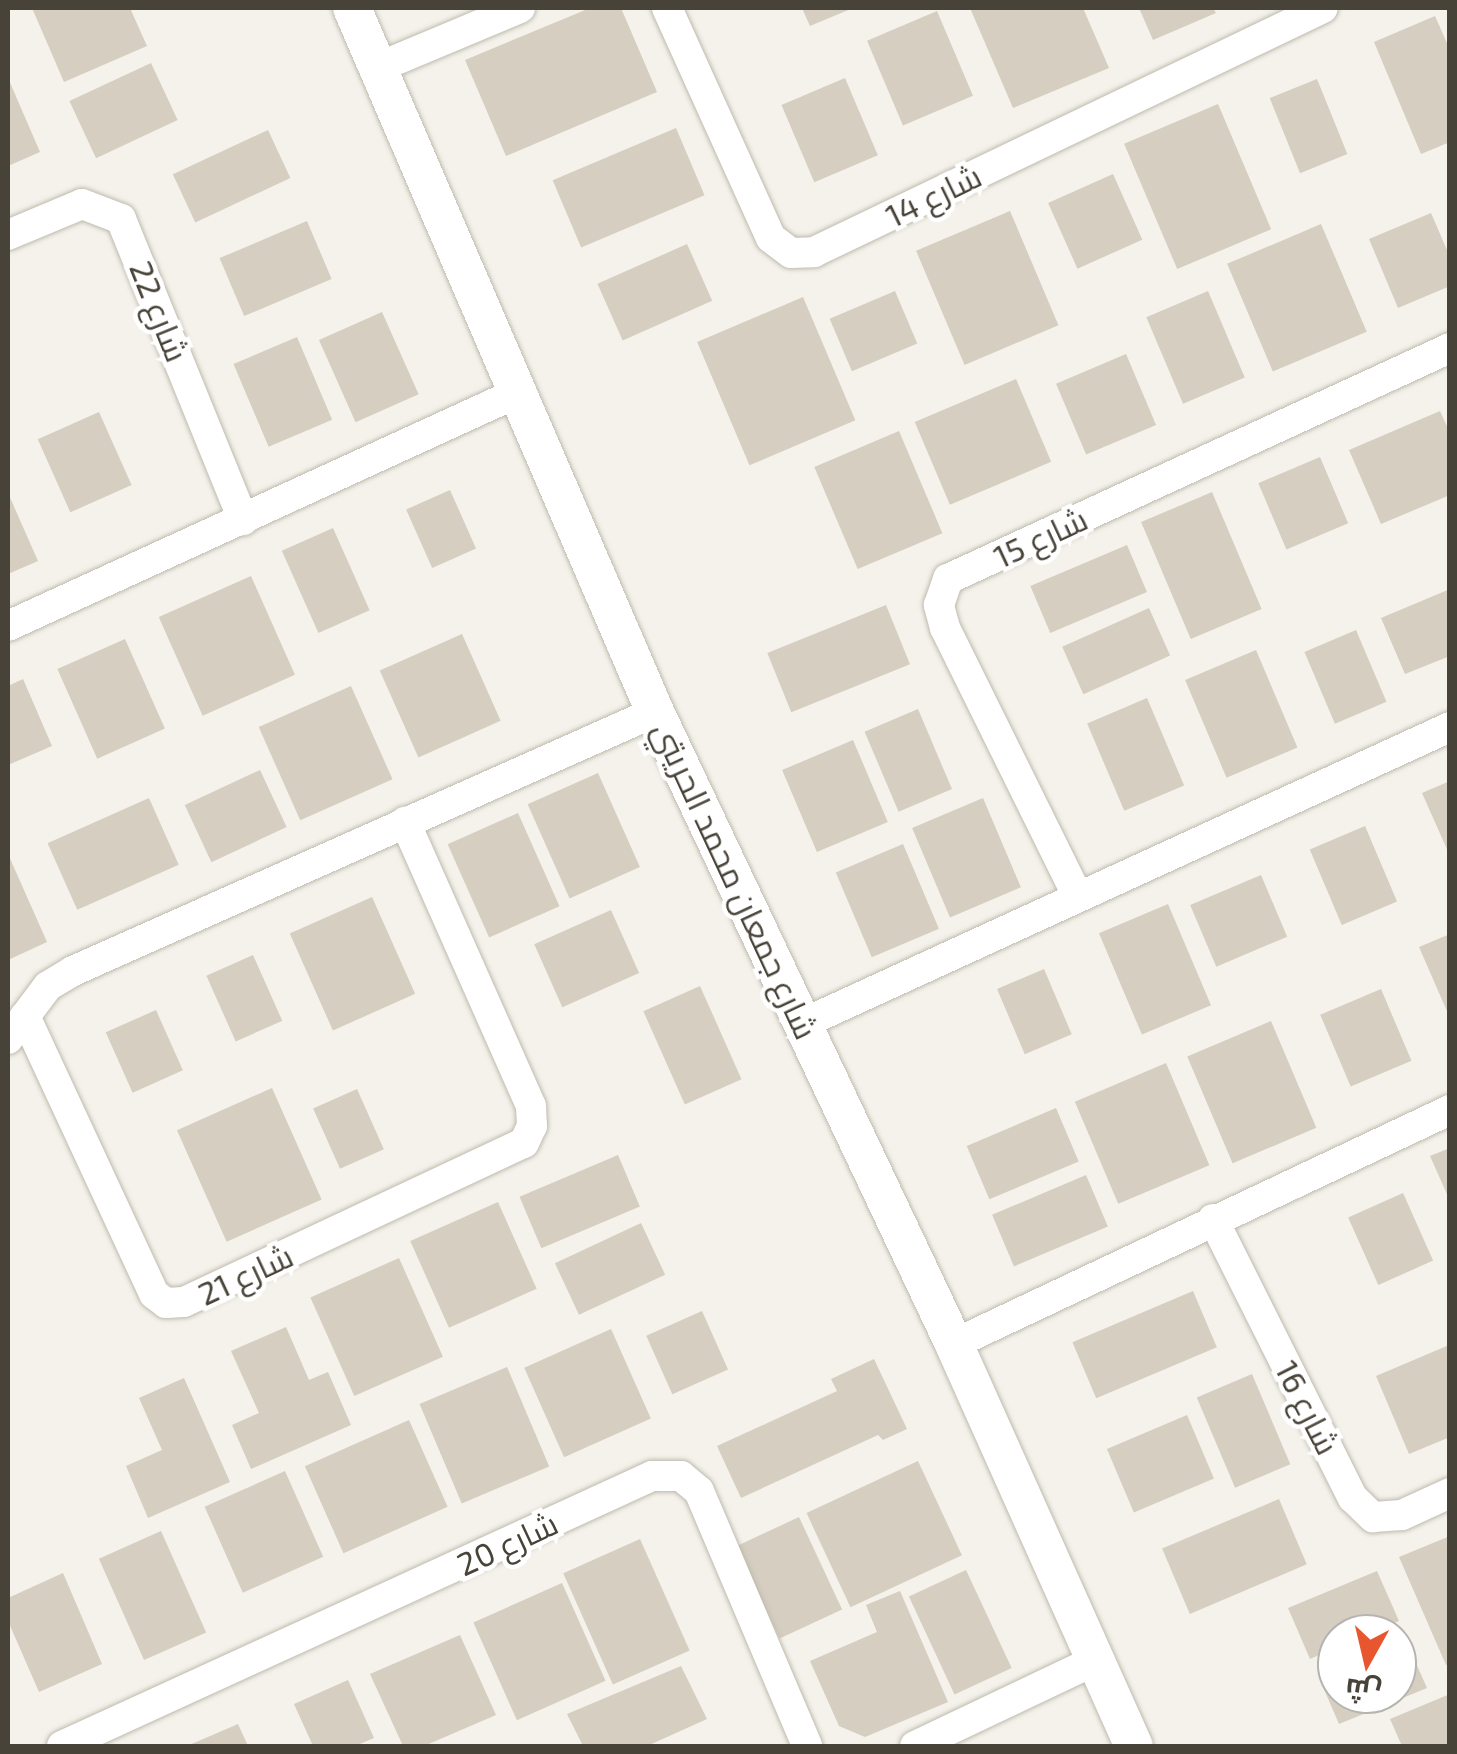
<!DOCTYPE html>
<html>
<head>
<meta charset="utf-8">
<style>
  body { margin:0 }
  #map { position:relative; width:1457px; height:1754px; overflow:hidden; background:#f4f2eb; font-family:"Exo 2",Cairo,sans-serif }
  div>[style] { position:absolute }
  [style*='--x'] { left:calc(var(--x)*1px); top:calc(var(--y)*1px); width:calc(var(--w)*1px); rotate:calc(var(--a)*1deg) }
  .building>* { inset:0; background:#d5cec1; transform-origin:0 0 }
  .roads { filter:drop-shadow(0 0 2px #bfbaae) drop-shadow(0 0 2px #bfbaae) }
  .minor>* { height:30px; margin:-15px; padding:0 15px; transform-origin:15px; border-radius:15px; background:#fff }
  .tertiary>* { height:38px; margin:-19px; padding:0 19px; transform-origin:19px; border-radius:19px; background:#fff }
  span { translate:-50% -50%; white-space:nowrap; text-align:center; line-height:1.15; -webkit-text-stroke:9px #fff; paint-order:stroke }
  .street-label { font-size:32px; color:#484339 }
  .frame { position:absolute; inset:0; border:10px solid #484339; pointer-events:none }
  .north { position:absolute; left:1317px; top:1614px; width:100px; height:100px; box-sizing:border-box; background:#fff; border:2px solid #b6b4b0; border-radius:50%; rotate:188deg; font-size:28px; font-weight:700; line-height:40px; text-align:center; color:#484339 }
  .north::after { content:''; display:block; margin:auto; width:35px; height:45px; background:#e7562f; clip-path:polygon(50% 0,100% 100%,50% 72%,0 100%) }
</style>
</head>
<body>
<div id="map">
  <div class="building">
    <i style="clip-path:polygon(32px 8px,130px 8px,147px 46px,64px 82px)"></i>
    <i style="clip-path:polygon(590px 8px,621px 8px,657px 92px,506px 156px,465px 60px)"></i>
    <i style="clip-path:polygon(802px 8px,853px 8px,810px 26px)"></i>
    <i style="clip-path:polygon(970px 8px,1083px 8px,1109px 68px,1013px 108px)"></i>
    <i style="clip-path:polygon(1139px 8px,1213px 8px,1216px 13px,1153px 40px)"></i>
    <i style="left:937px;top:11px;width:92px;height:76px;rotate:67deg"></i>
    <i style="clip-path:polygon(1435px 16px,1450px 50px,1450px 142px,1421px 154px,1374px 42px)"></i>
    <i style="left:151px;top:63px;width:63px;height:90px;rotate:65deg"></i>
    <i style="clip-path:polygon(8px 78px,40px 152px,8px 166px)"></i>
    <i style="left:845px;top:78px;width:84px;height:69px;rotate:67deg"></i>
    <i style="left:1317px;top:79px;width:81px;height:51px;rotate:68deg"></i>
    <i style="left:1218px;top:104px;width:136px;height:102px;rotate:67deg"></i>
    <i style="left:676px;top:128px;width:73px;height:134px;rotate:67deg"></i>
    <i style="left:268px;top:130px;width:53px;height:105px;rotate:65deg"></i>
    <i style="left:1113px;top:174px;width:72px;height:71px;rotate:66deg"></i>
    <i style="left:1010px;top:211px;width:124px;height:102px;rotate:67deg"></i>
    <i style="clip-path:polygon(1431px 213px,1450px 257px,1450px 286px,1398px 308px,1369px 239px)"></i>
    <i style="left:307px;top:221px;width:63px;height:95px;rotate:67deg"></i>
    <i style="left:1321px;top:224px;width:117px;height:102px;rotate:67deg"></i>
    <i style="left:687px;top:244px;width:62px;height:98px;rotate:66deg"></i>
    <i style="left:895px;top:291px;width:57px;height:71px;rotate:67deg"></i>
    <i style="left:1208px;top:291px;width:94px;height:67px;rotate:67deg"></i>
    <i style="left:803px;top:297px;width:134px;height:115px;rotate:67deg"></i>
    <i style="left:382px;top:312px;width:90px;height:69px;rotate:66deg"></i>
    <i style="left:297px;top:337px;width:90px;height:69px;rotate:67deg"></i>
    <i style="left:1126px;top:354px;width:77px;height:76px;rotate:67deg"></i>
    <i style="left:1016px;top:379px;width:90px;height:110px;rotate:67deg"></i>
    <i style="clip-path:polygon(1440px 411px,1450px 433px,1450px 495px,1381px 524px,1349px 450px)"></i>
    <i style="left:99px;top:412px;width:80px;height:67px;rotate:66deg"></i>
    <i style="left:899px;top:431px;width:111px;height:92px;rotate:67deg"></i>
    <i style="left:1320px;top:457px;width:72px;height:67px;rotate:67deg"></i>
    <i style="left:450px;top:490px;width:64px;height:48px;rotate:66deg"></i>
    <i style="left:1212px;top:492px;width:127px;height:77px;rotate:67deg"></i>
    <i style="clip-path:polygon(8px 493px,38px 561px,8px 574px)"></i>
    <i style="left:333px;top:528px;width:90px;height:56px;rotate:66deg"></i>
    <i style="left:1127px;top:545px;width:51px;height:105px;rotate:67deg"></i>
    <i style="left:251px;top:576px;width:108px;height:101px;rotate:66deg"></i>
    <i style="clip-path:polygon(1450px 589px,1450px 656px,1405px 674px,1381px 618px)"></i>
    <i style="left:886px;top:605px;width:64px;height:128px;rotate:68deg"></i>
    <i style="left:1149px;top:608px;width:52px;height:95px;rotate:66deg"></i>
    <i style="left:1356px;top:630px;width:78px;height:56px;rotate:67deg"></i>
    <i style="left:462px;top:634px;width:95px;height:90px;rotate:66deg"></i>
    <i style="left:125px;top:639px;width:98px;height:74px;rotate:66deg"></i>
    <i style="left:1256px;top:650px;width:106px;height:77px;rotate:67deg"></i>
    <i style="clip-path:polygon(23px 679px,52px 746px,8px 765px,8px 686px)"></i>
    <i style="left:351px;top:686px;width:102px;height:101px;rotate:66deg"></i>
    <i style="left:1147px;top:698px;width:95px;height:65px;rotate:67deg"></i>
    <i style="left:918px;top:709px;width:87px;height:58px;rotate:67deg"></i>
    <i style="left:853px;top:740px;width:89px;height:77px;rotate:67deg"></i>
    <i style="left:260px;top:770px;width:63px;height:83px;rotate:65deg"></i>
    <i style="left:598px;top:773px;width:103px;height:77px;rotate:66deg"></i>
    <i style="clip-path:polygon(1450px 781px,1450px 856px,1422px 793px)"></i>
    <i style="left:149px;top:798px;width:73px;height:111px;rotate:66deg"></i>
    <i style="left:983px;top:798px;width:97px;height:77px;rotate:67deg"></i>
    <i style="left:518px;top:813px;width:102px;height:77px;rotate:66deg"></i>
    <i style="left:1365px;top:826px;width:82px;height:60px;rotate:67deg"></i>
    <i style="left:903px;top:844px;width:92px;height:73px;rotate:67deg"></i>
    <i style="clip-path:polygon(8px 854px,47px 942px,8px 960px)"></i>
    <i style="left:1261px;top:875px;width:67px;height:77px;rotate:67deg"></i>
    <i style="left:372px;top:897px;width:106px;height:90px;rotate:66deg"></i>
    <i style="left:1168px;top:904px;width:110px;height:75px;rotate:67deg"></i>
    <i style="left:611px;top:910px;width:69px;height:84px;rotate:66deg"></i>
    <i style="clip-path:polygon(1450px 934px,1450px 1018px,1419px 947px)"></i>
    <i style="left:253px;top:955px;width:72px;height:51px;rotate:66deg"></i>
    <i style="left:1044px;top:969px;width:71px;height:51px;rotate:67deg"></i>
    <i style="left:700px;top:986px;width:102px;height:62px;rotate:66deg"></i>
    <i style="left:1381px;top:989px;width:78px;height:66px;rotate:67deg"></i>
    <i style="left:156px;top:1010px;width:66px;height:55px;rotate:66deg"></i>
    <i style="left:1271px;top:1021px;width:116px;height:91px;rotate:67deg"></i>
    <i style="left:1166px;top:1063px;width:111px;height:99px;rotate:67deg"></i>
    <i style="left:272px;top:1088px;width:122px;height:104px;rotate:66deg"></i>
    <i style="left:357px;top:1089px;width:66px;height:48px;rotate:66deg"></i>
    <i style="left:1056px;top:1108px;width:58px;height:97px;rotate:67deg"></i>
    <i style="clip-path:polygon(1450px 1148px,1450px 1201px,1430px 1156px)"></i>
    <i style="left:618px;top:1155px;width:56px;height:107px;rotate:67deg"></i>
    <i style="left:1086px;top:1175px;width:56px;height:102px;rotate:67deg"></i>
    <i style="left:1403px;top:1193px;width:74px;height:60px;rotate:66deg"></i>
    <i style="left:498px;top:1202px;width:95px;height:96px;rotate:66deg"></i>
    <i style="left:641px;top:1223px;width:57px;height:95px;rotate:65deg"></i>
    <i style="left:399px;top:1258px;width:108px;height:97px;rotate:66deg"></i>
    <i style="left:1193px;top:1291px;width:61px;height:131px;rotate:67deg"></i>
    <i style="left:702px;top:1311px;width:64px;height:61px;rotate:66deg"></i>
    <i style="clip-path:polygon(286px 1327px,309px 1380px,328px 1372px,351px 1425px,251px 1469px,232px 1425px,259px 1413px,231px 1351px)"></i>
    <i style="left:611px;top:1329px;width:98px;height:95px;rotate:66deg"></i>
    <i style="clip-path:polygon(1449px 1345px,1450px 1437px,1409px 1454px,1376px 1376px)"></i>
    <i style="clip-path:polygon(874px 1359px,907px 1429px,883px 1440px,878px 1435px,741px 1498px,717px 1446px,837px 1391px,831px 1379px)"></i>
    <i style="left:507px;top:1367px;width:108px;height:95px;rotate:67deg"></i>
    <i style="left:1252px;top:1374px;width:98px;height:60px;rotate:67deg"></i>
    <i style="clip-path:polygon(184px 1378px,230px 1482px,148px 1518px,126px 1466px,162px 1450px,139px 1398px)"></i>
    <i style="left:1187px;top:1415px;width:69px;height:87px;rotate:67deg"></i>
    <i style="left:409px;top:1420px;width:95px;height:114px;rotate:66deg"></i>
    <i style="left:918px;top:1461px;width:104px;height:123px;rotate:65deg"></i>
    <i style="left:285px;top:1471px;width:94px;height:88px;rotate:66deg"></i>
    <i style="left:1279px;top:1499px;width:71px;height:127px;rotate:67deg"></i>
    <i style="left:799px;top:1517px;width:102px;height:69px;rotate:65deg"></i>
    <i style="left:161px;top:1531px;width:111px;height:68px;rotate:66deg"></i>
    <i style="clip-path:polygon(1450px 1536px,1450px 1664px,1446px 1665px,1399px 1557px)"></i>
    <i style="left:640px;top:1539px;width:122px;height:84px;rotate:66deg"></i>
    <i style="left:966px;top:1570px;width:108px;height:63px;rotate:65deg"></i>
    <i style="clip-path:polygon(1377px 1571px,1399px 1621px,1369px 1634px,1337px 1634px,1337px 1647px,1310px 1659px,1288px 1608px)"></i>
    <i style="clip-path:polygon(63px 1573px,102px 1664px,39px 1692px,8px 1621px,8px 1598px)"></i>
    <i style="left:562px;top:1583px;width:107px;height:97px;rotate:66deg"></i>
    <i style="clip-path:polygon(900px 1591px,948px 1702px,865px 1737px,839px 1726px,810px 1661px,877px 1632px,866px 1605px)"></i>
    <i style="clip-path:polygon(460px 1635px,496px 1715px,424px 1746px,403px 1746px,370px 1674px)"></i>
    <i style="clip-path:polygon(1407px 1643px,1427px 1688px,1339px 1724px,1320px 1680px,1337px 1673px,1337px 1694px,1397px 1694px,1397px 1647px)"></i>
    <i style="clip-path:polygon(681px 1666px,707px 1719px,647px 1746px,583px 1746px,567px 1714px)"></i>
    <i style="clip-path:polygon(348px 1680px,374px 1738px,355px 1746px,313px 1746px,294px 1704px)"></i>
    <i style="clip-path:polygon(1450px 1694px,1450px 1746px,1402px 1746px,1390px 1719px)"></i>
    <i style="clip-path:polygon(238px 1724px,248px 1746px,187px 1746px)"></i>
  </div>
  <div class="roads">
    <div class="minor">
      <i style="--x:667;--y:8;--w:252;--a:65.7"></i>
      <i style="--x:771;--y:238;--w:25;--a:37"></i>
      <i style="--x:791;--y:253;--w:23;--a:-2"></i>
      <i style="--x:814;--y:252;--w:564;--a:-25.61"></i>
      <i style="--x:379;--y:67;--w:153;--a:-22.7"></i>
      <i style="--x:8;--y:235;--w:80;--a:-22.7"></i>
      <i style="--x:82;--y:204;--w:42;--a:21"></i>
      <i style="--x:121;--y:219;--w:325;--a:67.9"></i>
      <i style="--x:8;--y:626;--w:562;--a:-24.6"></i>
      <i style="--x:1078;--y:897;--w:300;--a:-116.3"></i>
      <i style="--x:945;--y:628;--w:24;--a:-105"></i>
      <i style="--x:939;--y:605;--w:28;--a:-71"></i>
      <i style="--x:948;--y:579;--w:553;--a:-24.71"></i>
      <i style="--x:25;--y:1016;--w:306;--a:65.1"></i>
      <i style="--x:154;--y:1294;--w:15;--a:37"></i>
      <i style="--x:166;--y:1303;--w:18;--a:-3"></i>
      <i style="--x:184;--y:1302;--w:375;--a:-25.1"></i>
      <i style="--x:524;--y:1143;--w:19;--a:-65"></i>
      <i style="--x:532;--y:1126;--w:20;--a:-93"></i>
      <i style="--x:531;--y:1106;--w:311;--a:-113.9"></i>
      <i style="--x:804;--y:1023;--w:711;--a:-24.62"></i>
      <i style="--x:8;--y:1039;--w:66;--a:-53"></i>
      <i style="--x:48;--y:986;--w:29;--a:-31"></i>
      <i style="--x:73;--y:971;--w:637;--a:-23.99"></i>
      <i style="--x:1213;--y:1219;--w:312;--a:63.4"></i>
      <i style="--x:1353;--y:1498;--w:28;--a:44"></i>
      <i style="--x:1373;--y:1517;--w:29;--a:-4"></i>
      <i style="--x:1402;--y:1515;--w:53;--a:-24.6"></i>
      <i style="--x:954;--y:1344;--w:548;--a:-25.26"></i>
      <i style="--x:62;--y:1746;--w:649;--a:-24.59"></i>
      <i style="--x:652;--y:1476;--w:29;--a:0"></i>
      <i style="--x:681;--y:1476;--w:23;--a:40"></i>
      <i style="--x:699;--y:1491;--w:277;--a:67"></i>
      <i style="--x:915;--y:1746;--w:198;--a:-25.4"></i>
    </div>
    <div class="tertiary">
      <i style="--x:352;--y:8;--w:766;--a:66.71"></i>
      <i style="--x:655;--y:712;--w:699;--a:64.68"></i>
      <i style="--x:954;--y:1344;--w:440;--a:65.9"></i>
    </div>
  </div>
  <div class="street-label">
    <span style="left:933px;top:195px;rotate:-26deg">شارع 14</span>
    <span style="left:160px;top:311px;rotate:68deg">شارع 22</span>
    <span style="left:1040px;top:537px;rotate:-25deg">شارع 15</span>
    <span style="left:736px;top:880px;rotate:65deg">شارع جمعان محمد الحريتي</span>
    <span style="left:245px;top:1274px;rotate:-25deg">شارع 21</span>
    <span style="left:1308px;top:1407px;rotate:63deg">شارع 16</span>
    <span style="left:507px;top:1543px;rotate:-25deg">شارع 20</span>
  </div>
  <div class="frame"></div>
  <div class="north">ش</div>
</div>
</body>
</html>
